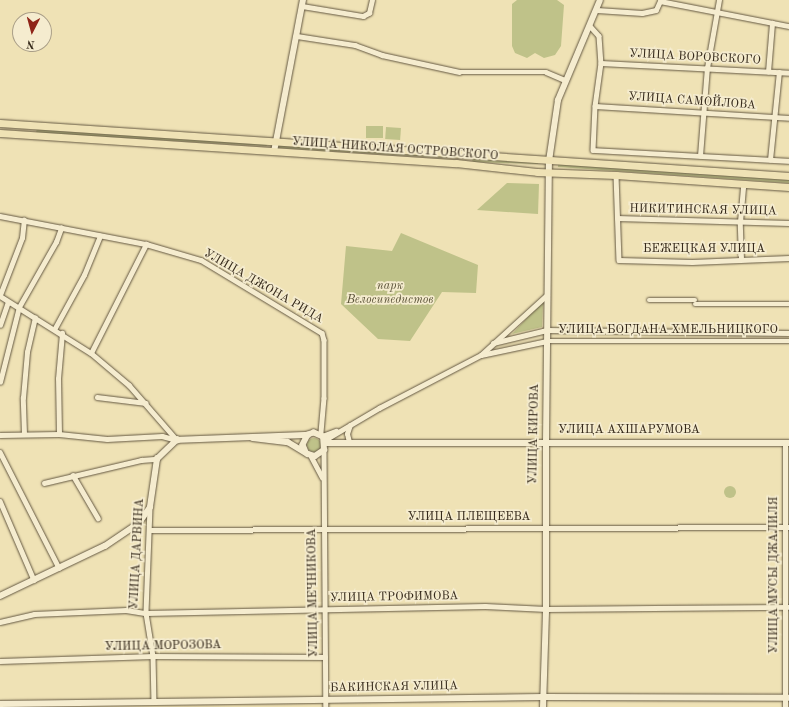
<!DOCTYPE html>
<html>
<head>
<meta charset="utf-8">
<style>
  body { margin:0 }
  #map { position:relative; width:789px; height:707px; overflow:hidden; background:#efe2b5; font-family:"Old Standard TT",serif }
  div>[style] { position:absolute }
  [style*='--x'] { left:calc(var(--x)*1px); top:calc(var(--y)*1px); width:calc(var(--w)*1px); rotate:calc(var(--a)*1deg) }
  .green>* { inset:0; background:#bfc289; transform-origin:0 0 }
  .round { border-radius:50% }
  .roads { filter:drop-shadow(0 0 1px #645842) drop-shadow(0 0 1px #645842) }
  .minor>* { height:4.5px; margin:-2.25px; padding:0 2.25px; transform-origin:2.25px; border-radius:2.25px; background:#f5eccf }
  .tertiary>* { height:5.5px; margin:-2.75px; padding:0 2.75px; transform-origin:2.75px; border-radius:2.75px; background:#f5eccf }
  .secondary>* { height:6px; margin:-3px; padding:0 3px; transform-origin:3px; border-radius:3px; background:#f5eccf }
  .primary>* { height:7px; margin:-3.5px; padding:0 3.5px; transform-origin:3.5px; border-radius:3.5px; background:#efe2b5 }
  span { translate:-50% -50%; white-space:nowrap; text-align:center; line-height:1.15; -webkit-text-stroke:3.5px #f5eccf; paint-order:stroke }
  .street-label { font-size:12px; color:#362a1b }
  .park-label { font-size:12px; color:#585036; font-style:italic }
  .north { position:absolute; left:12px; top:12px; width:40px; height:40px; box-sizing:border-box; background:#f5eccf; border:1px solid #a99e87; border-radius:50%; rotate:186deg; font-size:11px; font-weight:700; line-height:16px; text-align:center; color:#362a1b }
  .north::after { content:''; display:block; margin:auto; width:14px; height:18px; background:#8f2418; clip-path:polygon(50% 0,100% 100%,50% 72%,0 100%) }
</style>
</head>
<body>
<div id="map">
  <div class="green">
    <i style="clip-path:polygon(517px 0,557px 0,564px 5px,561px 46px,555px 55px,544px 58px,535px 53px,527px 58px,515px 53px,512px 46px,512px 4px)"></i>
    <i style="left:366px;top:126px;width:17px;height:12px"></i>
    <i style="left:386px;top:127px;width:15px;height:12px;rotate:4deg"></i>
    <i style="clip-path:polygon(37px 128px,266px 144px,267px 146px,36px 133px)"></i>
    <i style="clip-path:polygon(279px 145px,444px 156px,446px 158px,279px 148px)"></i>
    <i style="clip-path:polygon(471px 158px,538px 163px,538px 164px,473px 162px)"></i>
    <i style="clip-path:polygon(558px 164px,789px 177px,789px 183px,558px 167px)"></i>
    <i style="clip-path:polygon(507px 183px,539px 184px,538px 214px,477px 210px)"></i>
    <i style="clip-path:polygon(401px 233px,478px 265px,476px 293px,442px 292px,410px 341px,378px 339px,341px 304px,346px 246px,392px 251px)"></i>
    <i style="clip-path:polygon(543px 301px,542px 327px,512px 334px)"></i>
    <i class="round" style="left:307px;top:438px;width:14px;height:14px"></i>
    <i class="round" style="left:724px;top:486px;width:12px;height:12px"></i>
  </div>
  <div class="roads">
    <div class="minor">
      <i style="--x:302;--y:6;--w:62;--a:9.3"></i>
      <i style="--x:363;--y:16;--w:7;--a:-27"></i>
      <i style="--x:369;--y:13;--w:13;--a:-77"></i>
      <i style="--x:597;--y:10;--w:45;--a:3.8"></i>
      <i style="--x:642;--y:13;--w:14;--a:-12"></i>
      <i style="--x:656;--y:10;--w:10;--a:-66"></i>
      <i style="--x:660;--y:1;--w:131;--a:11"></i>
      <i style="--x:590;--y:26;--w:13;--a:48"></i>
      <i style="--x:599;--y:36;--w:27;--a:86"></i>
      <i style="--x:601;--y:63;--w:43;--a:97.9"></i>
      <i style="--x:595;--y:106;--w:44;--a:92.6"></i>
      <i style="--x:593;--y:150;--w:196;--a:3.2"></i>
      <i style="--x:297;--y:36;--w:59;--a:8.8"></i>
      <i style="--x:355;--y:45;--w:29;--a:20"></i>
      <i style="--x:382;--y:55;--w:79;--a:12.4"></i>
      <i style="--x:459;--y:72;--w:87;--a:0"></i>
      <i style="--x:546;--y:72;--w:21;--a:23"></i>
      <i style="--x:601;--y:63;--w:188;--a:3"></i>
      <i style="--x:768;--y:72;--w:49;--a:-85.3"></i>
      <i style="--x:595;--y:106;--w:194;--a:3.5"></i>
      <i style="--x:700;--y:156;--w:88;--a:-85.5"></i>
      <i style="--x:707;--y:68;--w:69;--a:-80"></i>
      <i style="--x:770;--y:160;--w:88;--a:-84.2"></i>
      <i style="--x:616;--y:175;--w:85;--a:88"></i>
      <i style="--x:619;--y:260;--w:73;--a:1.6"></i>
      <i style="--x:692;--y:262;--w:97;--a:-2.4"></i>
      <i style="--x:0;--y:216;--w:149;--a:10.9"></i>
      <i style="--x:146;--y:244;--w:57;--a:16.2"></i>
      <i style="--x:201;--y:260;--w:141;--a:31.1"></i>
      <i style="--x:322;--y:333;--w:7;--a:74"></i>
      <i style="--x:324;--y:340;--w:58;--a:90"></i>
      <i style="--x:324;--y:398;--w:37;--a:95"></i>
      <i style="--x:617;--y:218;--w:172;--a:1.7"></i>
      <i style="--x:741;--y:259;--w:37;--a:-92"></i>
      <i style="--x:740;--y:222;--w:38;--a:-85"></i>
      <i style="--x:0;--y:295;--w:61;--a:-68.9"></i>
      <i style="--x:22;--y:238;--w:18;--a:-84"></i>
      <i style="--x:0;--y:296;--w:107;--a:32.1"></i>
      <i style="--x:91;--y:353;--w:50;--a:40.1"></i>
      <i style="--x:129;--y:385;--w:73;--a:48.9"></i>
      <i style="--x:649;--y:300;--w:46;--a:0"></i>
      <i style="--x:695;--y:304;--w:94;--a:0"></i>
      <i style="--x:0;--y:325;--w:24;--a:-71"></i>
      <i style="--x:55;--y:328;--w:60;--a:-61.3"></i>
      <i style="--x:84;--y:275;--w:42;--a:-67.7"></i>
      <i style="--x:493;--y:343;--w:56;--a:-13.5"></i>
      <i style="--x:547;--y:330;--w:242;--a:0.7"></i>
      <i style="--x:91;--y:353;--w:122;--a:-63.2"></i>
      <i style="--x:481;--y:355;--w:67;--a:-12"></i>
      <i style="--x:547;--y:341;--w:242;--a:0"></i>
      <i style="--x:0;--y:382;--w:77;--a:-75.8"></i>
      <i style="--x:19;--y:307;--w:75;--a:-60.4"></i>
      <i style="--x:56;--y:242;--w:15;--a:-70"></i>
      <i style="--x:97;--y:397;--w:49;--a:7"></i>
      <i style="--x:24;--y:434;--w:36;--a:-92"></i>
      <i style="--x:23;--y:398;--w:46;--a:-85"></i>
      <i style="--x:27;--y:352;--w:35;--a:-77"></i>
      <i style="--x:59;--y:434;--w:55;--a:-91"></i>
      <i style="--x:58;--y:379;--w:46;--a:-85"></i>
      <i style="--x:0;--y:435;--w:59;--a:-1"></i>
      <i style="--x:59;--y:434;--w:48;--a:5.9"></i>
      <i style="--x:107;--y:439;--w:55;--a:-3.1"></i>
      <i style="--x:162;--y:436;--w:16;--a:15"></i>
      <i style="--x:322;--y:436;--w:15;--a:-20"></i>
      <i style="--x:325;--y:440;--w:63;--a:-30.7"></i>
      <i style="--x:379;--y:408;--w:115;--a:-27.5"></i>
      <i style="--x:481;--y:355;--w:89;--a:-42.3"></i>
      <i style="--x:349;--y:442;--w:8;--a:-104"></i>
      <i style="--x:347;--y:434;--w:9;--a:-72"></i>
      <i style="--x:324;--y:450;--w:257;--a:89.6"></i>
      <i style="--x:0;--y:452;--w:130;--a:63"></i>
      <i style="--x:311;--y:456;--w:24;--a:62"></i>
      <i style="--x:73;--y:475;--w:50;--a:59.8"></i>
      <i style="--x:44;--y:483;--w:100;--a:-13.3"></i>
      <i style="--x:141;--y:460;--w:16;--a:-4"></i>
      <i style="--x:0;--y:501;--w:86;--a:66.7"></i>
      <i style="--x:150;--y:508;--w:105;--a:92.2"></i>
      <i style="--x:146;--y:613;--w:44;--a:80.8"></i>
      <i style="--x:153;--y:656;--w:46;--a:88.8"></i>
      <i style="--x:149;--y:530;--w:640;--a:-0.27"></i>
      <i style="--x:0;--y:622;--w:35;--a:-13"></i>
      <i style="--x:34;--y:614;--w:92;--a:-2.5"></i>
      <i style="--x:126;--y:610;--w:20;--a:9"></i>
      <i style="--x:146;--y:613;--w:339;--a:-1.2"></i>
      <i style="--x:485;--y:606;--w:61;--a:2.8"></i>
      <i style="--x:546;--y:609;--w:243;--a:-0.5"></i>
      <i style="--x:0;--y:661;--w:153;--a:-1.9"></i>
      <i style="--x:153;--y:656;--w:172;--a:0.3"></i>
      <i style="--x:785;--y:707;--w:264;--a:-90"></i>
    </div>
    <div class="tertiary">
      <i style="--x:274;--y:152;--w:155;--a:-79.2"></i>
      <i style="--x:253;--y:438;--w:35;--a:7"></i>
      <i style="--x:288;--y:442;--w:23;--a:31"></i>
      <i style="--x:308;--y:454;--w:7;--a:16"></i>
      <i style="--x:315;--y:456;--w:11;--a:-34"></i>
      <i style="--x:324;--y:450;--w:13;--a:-94"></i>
      <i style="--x:323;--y:437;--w:10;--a:-156"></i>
      <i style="--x:314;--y:433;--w:6;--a:162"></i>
      <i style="--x:308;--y:435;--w:11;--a:117"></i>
      <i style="--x:303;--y:445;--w:8;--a:67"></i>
      <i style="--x:326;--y:443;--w:463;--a:0"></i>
      <i style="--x:0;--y:596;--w:116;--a:-25.5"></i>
      <i style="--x:105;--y:546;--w:41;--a:-34.1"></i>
      <i style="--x:139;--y:523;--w:19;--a:-55"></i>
      <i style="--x:150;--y:507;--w:49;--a:-81.7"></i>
      <i style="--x:157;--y:459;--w:28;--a:-44"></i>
      <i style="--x:177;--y:440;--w:131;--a:-2.2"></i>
    </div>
    <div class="secondary">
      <i style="--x:0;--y:704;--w:543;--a:-0.74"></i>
      <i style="--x:543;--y:697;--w:246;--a:0.2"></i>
      <i style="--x:543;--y:707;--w:98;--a:-88.2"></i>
      <i style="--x:546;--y:609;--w:167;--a:-90"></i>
      <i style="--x:546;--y:442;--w:281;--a:-89.4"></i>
      <i style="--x:549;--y:161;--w:62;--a:-81.6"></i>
      <i style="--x:558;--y:100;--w:108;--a:-67.2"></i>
    </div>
    <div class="primary">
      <i style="--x:0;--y:123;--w:791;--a:3.84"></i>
      <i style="--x:0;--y:133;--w:457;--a:3.8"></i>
      <i style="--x:456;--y:163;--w:81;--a:6.3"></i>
      <i style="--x:537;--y:172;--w:79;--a:2.2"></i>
      <i style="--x:616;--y:175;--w:173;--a:4"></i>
    </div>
  </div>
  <div class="street-label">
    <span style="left:695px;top:58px;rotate:3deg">УЛИЦА ВОРОВСКОГО</span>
    <span style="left:692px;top:102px;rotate:4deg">УЛИЦА САМОЙЛОВА</span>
    <span style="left:395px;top:150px;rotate:4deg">УЛИЦА НИКОЛАЯ ОСТРОВСКОГО</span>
    <span style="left:703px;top:211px;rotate:1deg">НИКИТИНСКАЯ УЛИЦА</span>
    <span style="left:704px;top:250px">БЕЖЕЦКАЯ УЛИЦА</span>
    <span style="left:263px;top:287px;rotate:30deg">УЛИЦА ДЖОНА РИДА</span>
    <span style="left:668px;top:331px">УЛИЦА БОГДАНА ХМЕЛЬНИЦКОГО</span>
    <span style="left:629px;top:431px">УЛИЦА АХШАРУМОВА</span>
    <span style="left:535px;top:434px;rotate:-89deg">УЛИЦА КИРОВА</span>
    <span style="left:469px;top:518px">УЛИЦА ПЛЕЩЕЕВА</span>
    <span style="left:138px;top:554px;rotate:-87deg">УЛИЦА ДАРВИНА</span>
    <span style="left:775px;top:575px;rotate:-90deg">УЛИЦА МУСЫ ДЖАЛИЛЯ</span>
    <span style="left:314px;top:593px;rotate:-91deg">УЛИЦА МЕЧНИКОВА</span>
    <span style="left:394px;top:598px;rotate:-1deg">УЛИЦА ТРОФИМОВА</span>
    <span style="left:163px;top:647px;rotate:-1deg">УЛИЦА МОРОЗОВА</span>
    <span style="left:394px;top:688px;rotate:-1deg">БАКИНСКАЯ УЛИЦА</span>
  </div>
  <div class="park-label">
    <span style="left:390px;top:294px">парк<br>Велосипедистов</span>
  </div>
  <div class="north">N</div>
</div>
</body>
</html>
